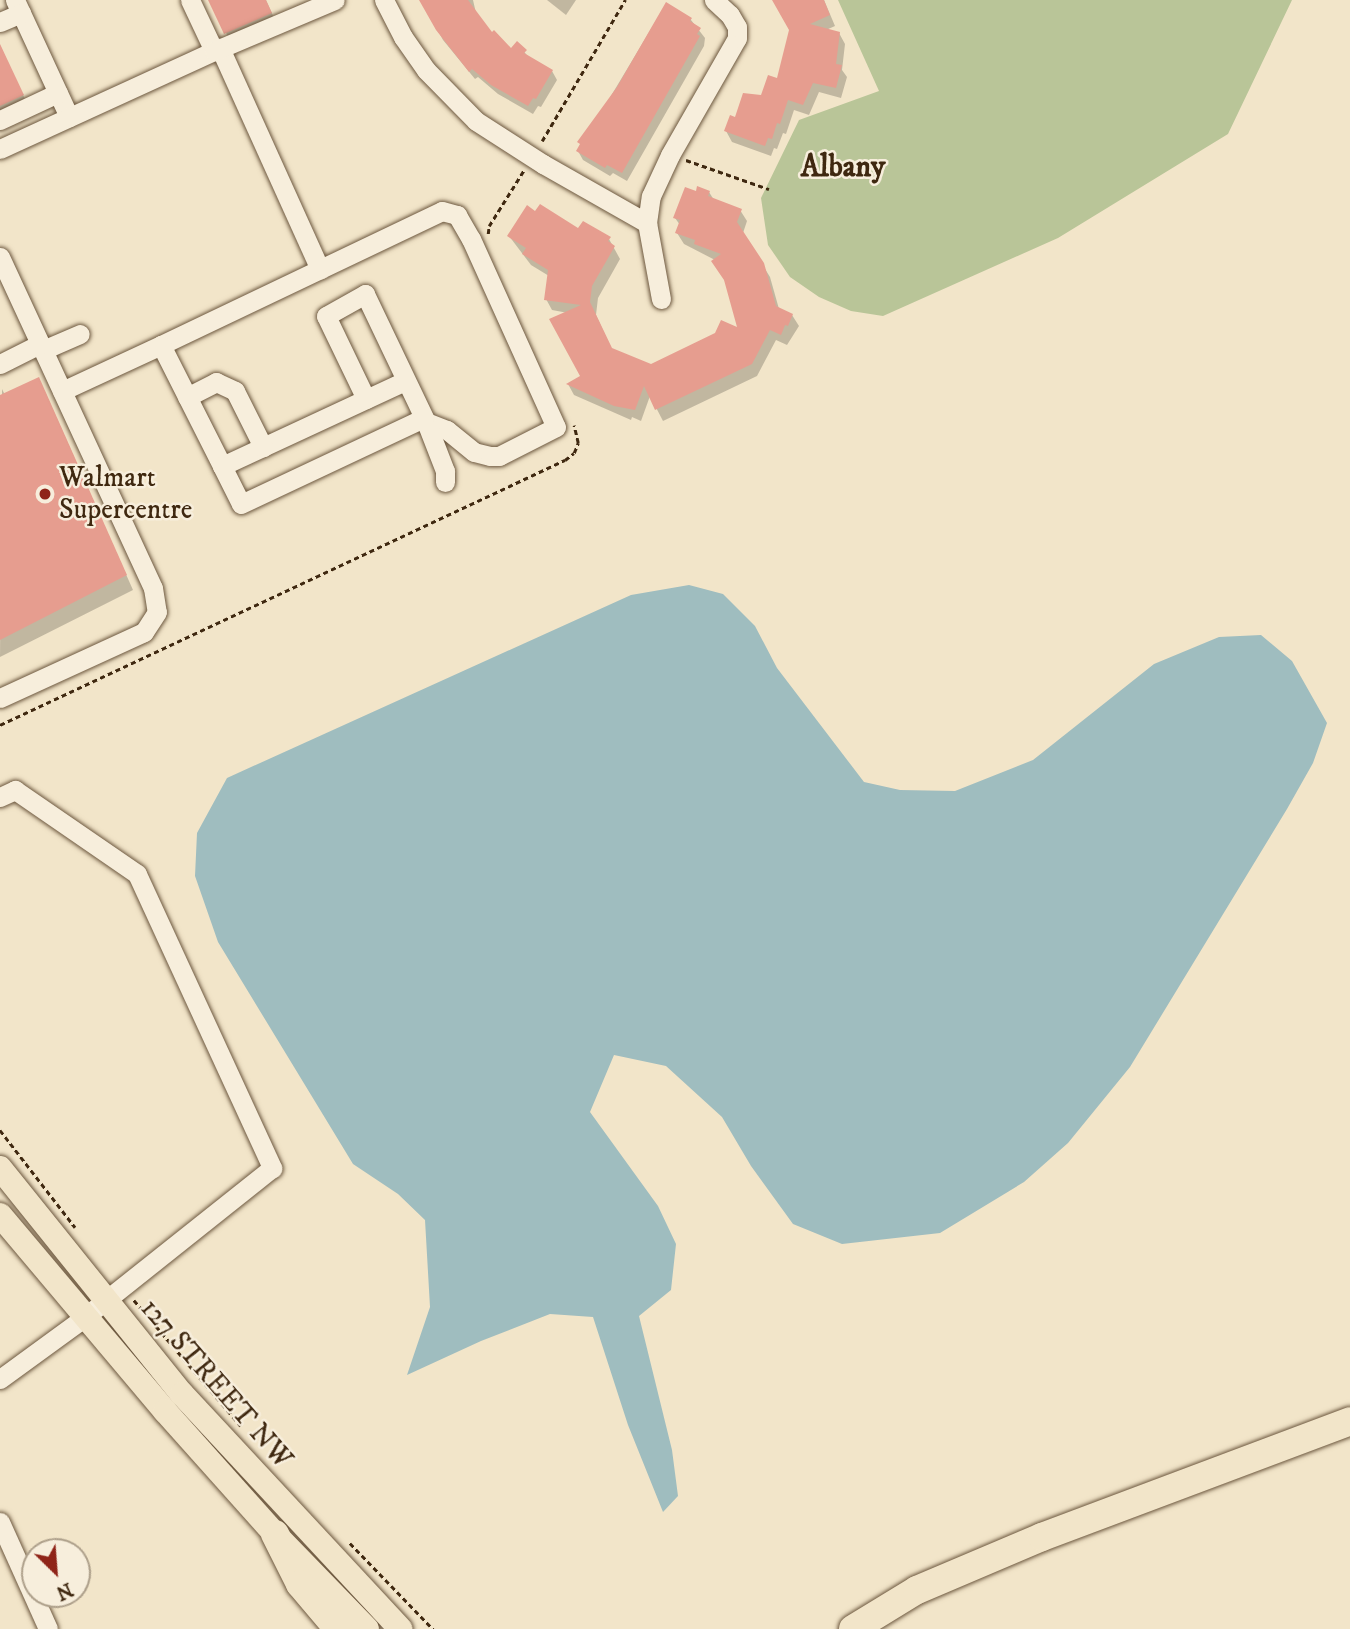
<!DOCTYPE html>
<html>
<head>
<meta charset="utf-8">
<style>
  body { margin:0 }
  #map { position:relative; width:1350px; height:1629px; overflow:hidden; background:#f2e5c9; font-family:"IM FELL DW Pica",serif }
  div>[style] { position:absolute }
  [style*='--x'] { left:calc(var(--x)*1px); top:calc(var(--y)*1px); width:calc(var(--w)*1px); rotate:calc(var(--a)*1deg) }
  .green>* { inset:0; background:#b9c598 }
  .water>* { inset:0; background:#9fbdbf }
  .shadow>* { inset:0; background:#0003 }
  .building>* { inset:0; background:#e69d8f }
  .path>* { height:2.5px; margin-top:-1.25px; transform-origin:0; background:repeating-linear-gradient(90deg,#3f2810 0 5px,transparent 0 8.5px) }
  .roads { filter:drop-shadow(0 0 2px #6c573e) drop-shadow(0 0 2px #6c573e) }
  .minor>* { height:19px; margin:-9.5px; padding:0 9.5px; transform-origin:9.5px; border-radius:9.5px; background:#f7eedc }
  .major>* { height:24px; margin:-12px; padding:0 12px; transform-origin:12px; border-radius:12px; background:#f2e5c9 }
  .highway>* { height:28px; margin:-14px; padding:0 14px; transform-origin:14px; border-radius:14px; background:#f2e5c9 }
  .dots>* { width:19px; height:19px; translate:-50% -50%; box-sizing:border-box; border:4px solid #f7eedc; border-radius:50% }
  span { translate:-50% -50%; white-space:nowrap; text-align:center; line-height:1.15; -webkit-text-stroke:5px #f7eedc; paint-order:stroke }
  .poi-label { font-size:28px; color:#3f2810 }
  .left { translate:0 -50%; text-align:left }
  .street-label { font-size:28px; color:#3f2810 }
  .neighbourhood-label { font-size:30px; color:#3f2810; font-weight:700 }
  .north { position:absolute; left:21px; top:1538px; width:70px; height:70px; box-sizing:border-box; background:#f7eedc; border:2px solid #ad9f8a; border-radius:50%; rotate:155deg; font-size:19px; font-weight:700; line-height:28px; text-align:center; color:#3f2810 }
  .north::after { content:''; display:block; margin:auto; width:24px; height:32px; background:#8f2418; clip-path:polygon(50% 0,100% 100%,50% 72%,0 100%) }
</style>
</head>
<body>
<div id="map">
  <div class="green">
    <i style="clip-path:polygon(838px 0,1292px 0,1228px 134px,1058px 238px,883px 316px,851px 311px,819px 297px,790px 277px,768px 245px,761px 198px,799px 120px,879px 91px)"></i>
  </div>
  <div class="water">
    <i style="clip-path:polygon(689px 585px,723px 594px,755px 626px,777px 668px,864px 782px,900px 790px,955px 791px,1033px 760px,1154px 664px,1219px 637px,1261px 635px,1292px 661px,1327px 723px,1313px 763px,1287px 809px,1130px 1067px,1068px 1143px,1024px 1182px,940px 1233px,842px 1244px,793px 1224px,751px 1166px,722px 1117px,666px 1066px,614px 1055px,590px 1112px,658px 1206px,676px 1244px,671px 1290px,639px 1316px,672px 1450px,678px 1496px,663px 1512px,628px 1425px,593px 1317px,550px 1314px,481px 1341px,407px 1375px,430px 1307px,425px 1220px,398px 1194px,353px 1164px,218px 942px,195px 876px,197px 833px,227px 778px,631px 595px)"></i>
  </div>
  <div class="shadow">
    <i style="clip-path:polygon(210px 0,266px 0,278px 27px,233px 47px)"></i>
    <i style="clip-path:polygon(422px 0,473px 0,476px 13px,491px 35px,511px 50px,517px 43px,530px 59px,552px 71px,557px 80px,541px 107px,538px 106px,533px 114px,498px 94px,478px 77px,475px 79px,443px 40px)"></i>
    <i style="clip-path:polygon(547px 0,576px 0,566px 15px)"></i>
    <i style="clip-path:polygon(774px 0,824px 0,835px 26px,826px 30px,839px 33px,845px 44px,842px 70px,847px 77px,841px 98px,819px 92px,809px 115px,794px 110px,786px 134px,783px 133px,777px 149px,774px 148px,771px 156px,732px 142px,726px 131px,778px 80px,790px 30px)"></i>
    <i style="clip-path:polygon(666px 4px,691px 20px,705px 38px,704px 46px,627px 181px,613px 173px,610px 176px,583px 160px,578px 151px)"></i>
    <i style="clip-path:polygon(0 45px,30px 110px,0 127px)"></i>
    <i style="clip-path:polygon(709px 192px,714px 200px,740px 210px,747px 221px,743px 233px,770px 277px,779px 309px,792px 315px,799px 326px,787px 345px,776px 340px,757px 376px,663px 421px,650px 396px,641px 421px,632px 417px,631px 420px,574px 395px,568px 384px,583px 377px,568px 313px,552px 310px,546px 299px,549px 276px,531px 265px,509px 236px,579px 231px,609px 239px,620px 259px,598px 298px,596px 315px,612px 350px,651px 365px,740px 330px,726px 283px,715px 260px,684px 244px,677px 233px,680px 225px,675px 218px,697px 193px)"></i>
    <i style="clip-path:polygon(2px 389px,5px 395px,46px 394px,133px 590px,0 657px)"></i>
  </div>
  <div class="building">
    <i style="clip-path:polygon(208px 0,266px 0,272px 13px,224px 34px)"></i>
    <i style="clip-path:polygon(419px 0,468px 0,492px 32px,494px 30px,511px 48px,517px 41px,527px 50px,524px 53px,553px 70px,536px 99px,533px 98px,528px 106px,491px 85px,472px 69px,469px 72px,436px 30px)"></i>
    <i style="clip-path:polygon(772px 0,824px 0,830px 15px,810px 24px,840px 32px,836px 64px,842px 65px,836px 88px,813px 83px,803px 105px,788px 100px,780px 124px,777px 123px,772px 139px,768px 138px,765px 146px,724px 131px,730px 115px,735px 117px,743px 93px,761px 95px,768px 75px,777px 78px,789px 30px)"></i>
    <i style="clip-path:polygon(666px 2px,692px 18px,690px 21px,701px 28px,697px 34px,700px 36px,622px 173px,607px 165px,605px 168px,576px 151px,580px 144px,577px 142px,617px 87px)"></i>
    <i style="clip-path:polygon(0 44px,24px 95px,0 106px)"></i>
    <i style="clip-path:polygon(697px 186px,710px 191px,708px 196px,742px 209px,737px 222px,764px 263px,776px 306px,793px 314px,788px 326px,785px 325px,781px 335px,770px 330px,752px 364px,655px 410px,644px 386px,635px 410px,614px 406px,566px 384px,580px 376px,549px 319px,581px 305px,544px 300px,548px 270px,522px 254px,526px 248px,507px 236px,527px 205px,535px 211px,540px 204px,578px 228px,583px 221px,611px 237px,608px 241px,615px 246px,592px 286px,590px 302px,612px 348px,651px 364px,715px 333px,721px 320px,737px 327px,724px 280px,711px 261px,721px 254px,694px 244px,695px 240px,675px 233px,680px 220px,673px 218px,685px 187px,696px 191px)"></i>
    <i style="clip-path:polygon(39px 377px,127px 575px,0 640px,0 395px)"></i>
  </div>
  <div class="path">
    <i style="--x:542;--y:141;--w:164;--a:-59.5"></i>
    <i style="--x:686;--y:160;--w:88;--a:19.3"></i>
    <i style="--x:488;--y:234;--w:8;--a:-83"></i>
    <i style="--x:489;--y:226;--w:66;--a:-58"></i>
    <i style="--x:0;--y:725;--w:624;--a:-25.13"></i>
    <i style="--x:565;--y:460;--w:11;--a:-38"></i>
    <i style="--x:574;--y:453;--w:11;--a:-68"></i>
    <i style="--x:578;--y:443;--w:18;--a:-103"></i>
    <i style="--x:0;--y:1130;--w:123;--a:52.3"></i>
    <i style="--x:134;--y:1300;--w:165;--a:49.7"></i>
    <i style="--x:350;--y:1543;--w:120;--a:46"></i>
  </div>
  <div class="roads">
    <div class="minor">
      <i style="--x:15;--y:0;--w:129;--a:65.2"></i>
      <i style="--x:190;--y:0;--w:56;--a:64.8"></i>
      <i style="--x:384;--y:0;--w:42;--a:62.8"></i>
      <i style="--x:403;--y:37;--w:40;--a:55.1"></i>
      <i style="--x:426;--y:70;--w:71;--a:45.6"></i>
      <i style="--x:476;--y:121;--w:80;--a:32.7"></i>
      <i style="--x:543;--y:164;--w:120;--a:29.6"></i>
      <i style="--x:0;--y:22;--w:23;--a:-23"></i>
      <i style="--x:220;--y:48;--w:243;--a:65.7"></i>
      <i style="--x:0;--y:120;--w:64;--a:-25"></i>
      <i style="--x:0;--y:149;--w:235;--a:-24.6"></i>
      <i style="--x:214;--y:51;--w:131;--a:-22.9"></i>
      <i style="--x:0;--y:257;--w:365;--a:65.2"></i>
      <i style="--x:153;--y:588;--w:24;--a:81"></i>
      <i style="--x:157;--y:612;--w:24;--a:123"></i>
      <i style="--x:144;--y:632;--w:158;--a:155.4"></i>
      <i style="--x:661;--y:299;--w:77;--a:-100.4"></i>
      <i style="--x:647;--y:223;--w:27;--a:-82"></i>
      <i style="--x:651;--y:196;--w:45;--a:-65.1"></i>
      <i style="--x:670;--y:155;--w:135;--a:-60.2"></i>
      <i style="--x:737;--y:38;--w:11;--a:-90"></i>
      <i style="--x:737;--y:27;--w:14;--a:-120"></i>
      <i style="--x:730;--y:15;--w:22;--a:-137"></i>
      <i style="--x:161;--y:345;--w:311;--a:-25.5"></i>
      <i style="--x:442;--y:211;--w:16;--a:15"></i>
      <i style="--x:457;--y:215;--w:28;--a:60"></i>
      <i style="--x:471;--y:239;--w:206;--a:65.7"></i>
      <i style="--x:556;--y:427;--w:64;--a:153"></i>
      <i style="--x:499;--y:456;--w:9;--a:180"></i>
      <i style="--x:490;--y:456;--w:16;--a:-166"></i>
      <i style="--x:474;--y:452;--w:35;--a:-141"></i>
      <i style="--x:447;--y:430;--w:22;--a:-159"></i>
      <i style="--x:43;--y:350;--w:40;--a:-23.4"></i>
      <i style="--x:0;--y:364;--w:45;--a:-26.6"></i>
      <i style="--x:62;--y:391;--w:109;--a:-24.9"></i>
      <i style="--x:161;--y:345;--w:136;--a:63.2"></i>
      <i style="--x:222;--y:466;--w:202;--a:-24.9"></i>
      <i style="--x:187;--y:397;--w:33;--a:-27"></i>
      <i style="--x:216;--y:382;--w:21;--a:25"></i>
      <i style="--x:235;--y:391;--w:63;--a:63.4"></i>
      <i style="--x:366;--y:399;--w:92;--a:-115.7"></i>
      <i style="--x:326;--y:316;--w:45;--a:-29.4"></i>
      <i style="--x:365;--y:294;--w:142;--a:64.5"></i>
      <i style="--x:426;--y:422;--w:53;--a:68.8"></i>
      <i style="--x:445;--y:471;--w:11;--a:90"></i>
      <i style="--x:222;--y:466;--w:42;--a:63.4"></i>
      <i style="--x:241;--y:504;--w:202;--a:-25.2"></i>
      <i style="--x:0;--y:797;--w:17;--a:-25"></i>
      <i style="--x:15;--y:790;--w:148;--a:34.5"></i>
      <i style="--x:137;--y:874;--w:324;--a:65.3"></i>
      <i style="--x:272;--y:1168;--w:239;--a:141.5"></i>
      <i style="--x:85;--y:1317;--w:105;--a:143.9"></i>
      <i style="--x:0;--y:1522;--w:117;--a:65.8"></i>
    </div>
    <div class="major">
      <i style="--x:0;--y:1168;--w:290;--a:51.2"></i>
      <i style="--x:182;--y:1394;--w:321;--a:47.1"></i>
      <i style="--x:0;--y:1215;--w:256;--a:49.9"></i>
      <i style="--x:165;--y:1411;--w:165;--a:48.2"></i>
      <i style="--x:275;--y:1534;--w:132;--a:45.9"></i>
    </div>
    <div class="highway">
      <i style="--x:275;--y:1534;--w:56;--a:63.4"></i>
      <i style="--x:300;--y:1584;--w:59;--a:49.8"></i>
      <i style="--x:853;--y:1629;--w:75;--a:-31.4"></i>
      <i style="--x:917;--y:1590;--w:136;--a:-23"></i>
      <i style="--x:1042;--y:1537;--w:329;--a:-20.6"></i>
    </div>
  </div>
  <div class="dots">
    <i style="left:45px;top:494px;background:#8f2418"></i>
  </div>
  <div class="poi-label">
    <span class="left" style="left:59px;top:494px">Walmart<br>Supercentre</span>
  </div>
  <div class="street-label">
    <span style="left:216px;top:1384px;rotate:49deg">127 STREET NW</span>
  </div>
  <div class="neighbourhood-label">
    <span style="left:843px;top:168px">Albany</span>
  </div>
  <div class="north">N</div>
</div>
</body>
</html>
